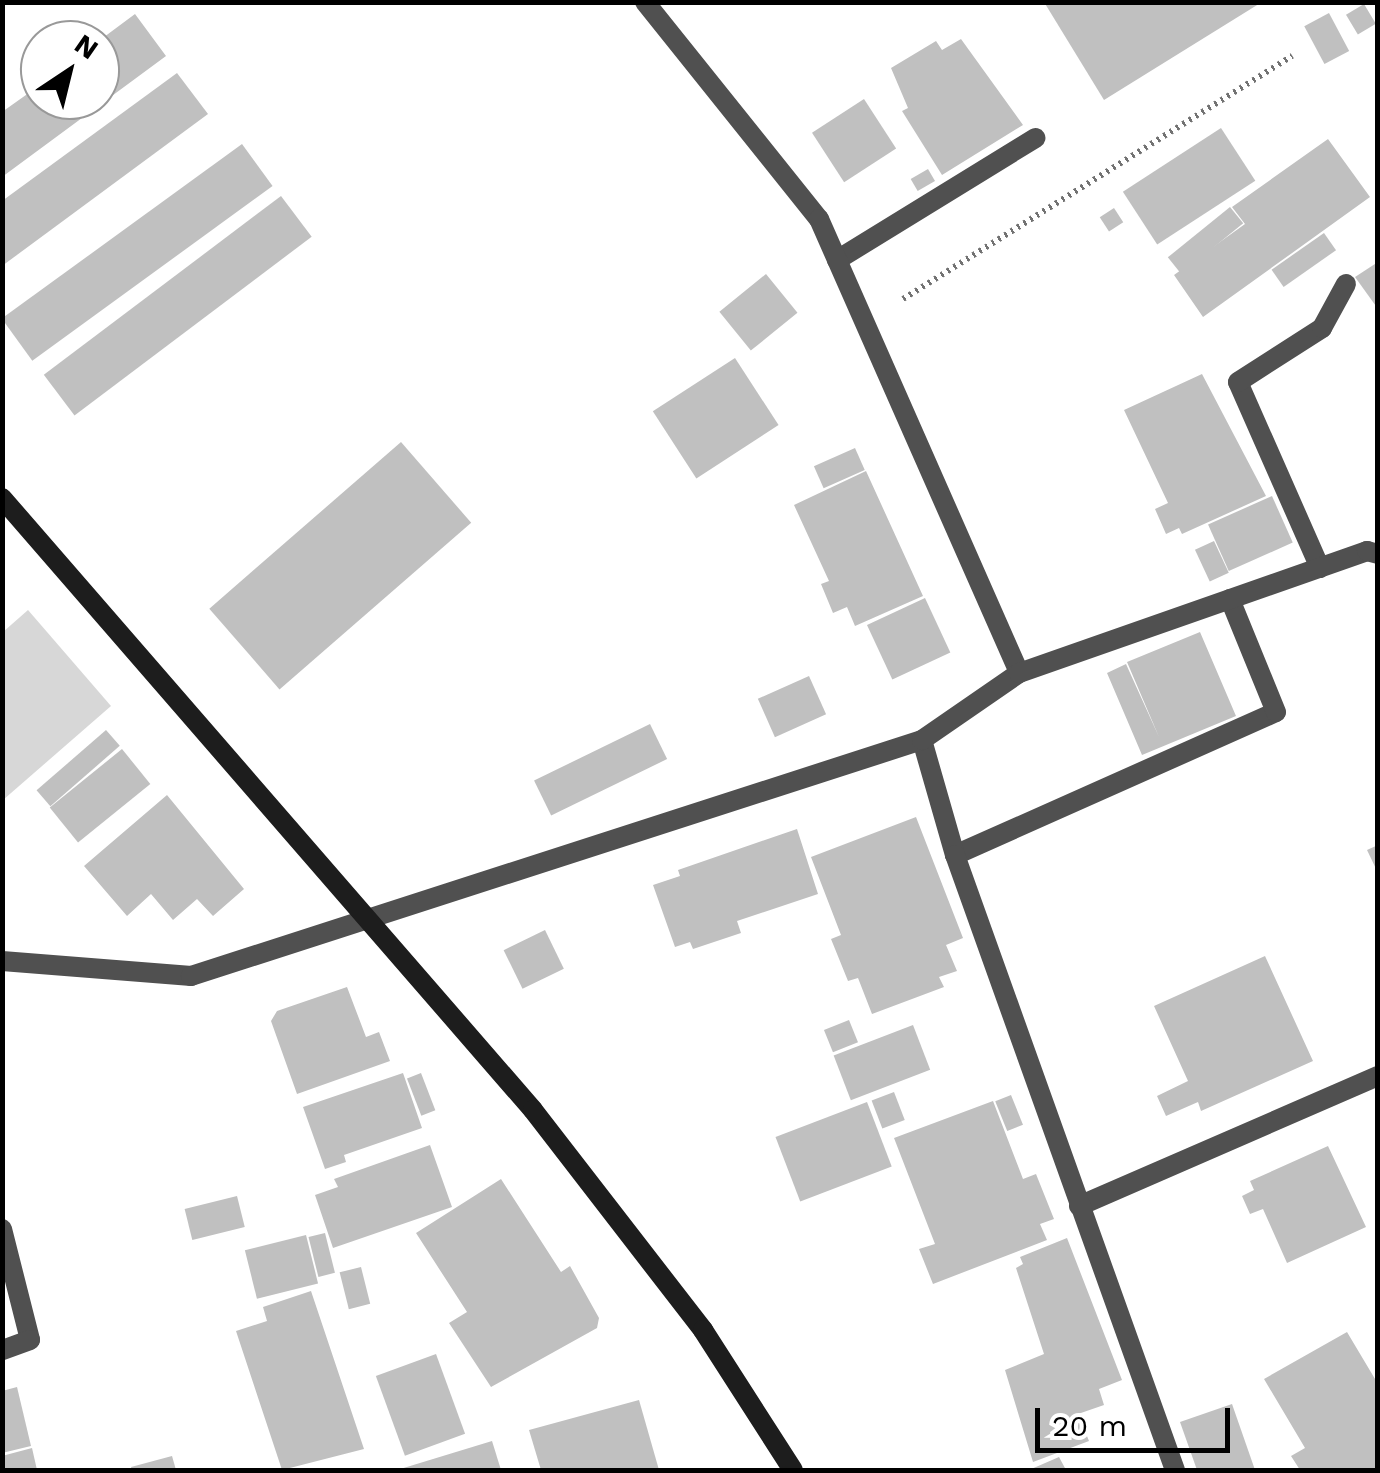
<!DOCTYPE html>
<html>
<head>
<meta charset="utf-8">
<style>
  body { margin:0 }
  #map { position:relative; width:1380px; height:1473px; overflow:hidden; background:#fff; font-family:"Work Sans",sans-serif }
  div>[style] { position:absolute }
  [style*='--x'] { left:calc(var(--x)*1px); top:calc(var(--y)*1px); width:calc(var(--w)*1px); rotate:calc(var(--a)*1deg) }
  .green>* { inset:0; background:#d7d7d7 }
  .building>* { inset:0; background:#c0c0c0; transform-origin:0 0 }
  .path>* { height:6px; margin-top:-3px; transform-origin:0; background:repeating-linear-gradient(90deg,#727272 0 2.5px,transparent 0 7.5px) }
  .lane>* { height:20px; margin:-10px; padding:0 10px; transform-origin:10px; border-radius:10px; background:#505050 }
  .street>* { height:20px; margin:-10px; padding:0 10px; transform-origin:10px; border-radius:10px; background:#505050 }
  .secondary>* { height:20px; margin:-10px; padding:0 10px; transform-origin:10px; border-radius:10px; background:#1d1d1d }
  span { translate:-50% -50%; white-space:nowrap; text-align:center; line-height:1.15; -webkit-text-stroke:10px #fff; paint-order:stroke }
  .frame { position:absolute; inset:0; border:5px solid #000; pointer-events:none }
  .north { position:absolute; left:20px; top:20px; width:100px; height:100px; box-sizing:border-box; background:#fff; border:2px solid #999; border-radius:50%; rotate:35deg; font-size:28px; font-weight:700; line-height:40px; text-align:center; color:#000 }
  .north::after { content:''; display:block; margin:auto; width:35px; height:45px; background:#000; clip-path:polygon(50% 0,100% 100%,50% 72%,0 100%) }
  .scale { position:absolute; left:1035px; top:1408px; width:195px; height:45px; box-sizing:border-box; border:5px solid #000; border-top:0; padding-left:12px; font-size:30px; line-height:35px; white-space:nowrap; color:#000; -webkit-text-stroke:8px #fff; paint-order:stroke }
</style>
</head>
<body>
<div id="map">
  <div class="green">
    <i style="clip-path:polygon(28px 610px,111px 706px,3px 800px,3px 632px)"></i>
  </div>
  <div class="building">
    <i style="clip-path:polygon(1044px 2px,1262px 2px,1104px 100px)"></i>
    <i style="left:1364px;top:4px;width:23px;height:21px;rotate:59deg"></i>
    <i style="left:1329px;top:13px;width:43px;height:28px;rotate:62deg"></i>
    <i style="clip-path:polygon(135px 14px,166px 56px,2px 177px,2px 112px,40px 85px,40px 100px,100px 100px,100px 40px)"></i>
    <i style="clip-path:polygon(961px 39px,1023px 125px,942px 175px,902px 111px,908px 108px,891px 68px,936px 41px,942px 50px)"></i>
    <i style="clip-path:polygon(177px 73px,208px 114px,2px 266px,2px 201px)"></i>
    <i style="left:864px;top:99px;width:59px;height:62px;rotate:57deg"></i>
    <i style="left:1221px;top:128px;width:63px;height:117px;rotate:57deg"></i>
    <i style="clip-path:polygon(1328px 139px,1370px 197px,1203px 317px,1174px 275px,1245px 224px,1232px 207px)"></i>
    <i style="left:242px;top:144px;width:52px;height:297px;rotate:54deg"></i>
    <i style="left:928px;top:169px;width:14px;height:20px;rotate:60deg"></i>
    <i style="left:281px;top:196px;width:51px;height:297px;rotate:53deg"></i>
    <i style="left:1230px;top:207px;width:21px;height:80px;rotate:51deg"></i>
    <i style="left:1114px;top:208px;width:17px;height:17px;rotate:57deg"></i>
    <i style="left:1324px;top:233px;width:21px;height:64px;rotate:55deg"></i>
    <i style="clip-path:polygon(1378px 262px,1378px 309px,1355px 277px)"></i>
    <i style="left:766px;top:274px;width:50px;height:60px;rotate:51deg"></i>
    <i style="left:735px;top:358px;width:80px;height:98px;rotate:57deg"></i>
    <i style="clip-path:polygon(1202px 374px,1266px 496px,1182px 534px,1179px 528px,1166px 534px,1155px 509px,1168px 503px,1124px 410px)"></i>
    <i style="left:401px;top:442px;width:107px;height:254px;rotate:49deg"></i>
    <i style="left:855px;top:448px;width:24px;height:45px;rotate:66deg"></i>
    <i style="clip-path:polygon(866px 471px,923px 596px,855px 626px,847px 607px,833px 613px,821px 584px,829px 581px,794px 505px)"></i>
    <i style="left:1272px;top:496px;width:51px;height:70px;rotate:66deg"></i>
    <i style="left:1214px;top:541px;width:35px;height:21px;rotate:65deg"></i>
    <i style="left:925px;top:598px;width:60px;height:64px;rotate:65deg"></i>
    <i style="clip-path:polygon(1200px 632px,1236px 716px,1142px 755px,1107px 673px,1126px 664px,1159px 737px,1127px 662px)"></i>
    <i style="left:809px;top:676px;width:42px;height:56px;rotate:66deg"></i>
    <i style="left:650px;top:724px;width:39px;height:129px;rotate:64deg"></i>
    <i style="left:106px;top:730px;width:21px;height:92px;rotate:49deg"></i>
    <i style="left:122px;top:749px;width:45px;height:93px;rotate:51deg"></i>
    <i style="clip-path:polygon(167px 795px,244px 889px,213px 916px,197px 899px,173px 920px,151px 894px,127px 916px,84px 866px)"></i>
    <i style="clip-path:polygon(916px 817px,963px 938px,946px 945px,957px 971px,939px 977px,944px 987px,872px 1014px,858px 978px,848px 981px,831px 939px,841px 935px,811px 857px)"></i>
    <i style="clip-path:polygon(797px 829px,818px 894px,737px 921px,741px 933px,693px 949px,690px 942px,675px 947px,653px 885px,680px 876px,678px 870px)"></i>
    <i style="clip-path:polygon(1378px 845px,1378px 873px,1367px 850px)"></i>
    <i style="left:545px;top:930px;width:43px;height:46px;rotate:64deg"></i>
    <i style="clip-path:polygon(1265px 956px,1313px 1061px,1201px 1111px,1198px 1102px,1166px 1116px,1157px 1096px,1188px 1081px,1154px 1006px)"></i>
    <i style="clip-path:polygon(347px 987px,366px 1037px,379px 1032px,390px 1061px,297px 1094px,271px 1021px,277px 1011px)"></i>
    <i style="left:849px;top:1020px;width:24px;height:27px;rotate:68deg"></i>
    <i style="left:913px;top:1025px;width:48px;height:85px;rotate:69deg"></i>
    <i style="clip-path:polygon(403px 1073px,422px 1128px,344px 1155px,346px 1162px,325px 1169px,303px 1107px)"></i>
    <i style="left:421px;top:1073px;width:40px;height:15px;rotate:69deg"></i>
    <i style="left:894px;top:1092px;width:30px;height:24px;rotate:69deg"></i>
    <i style="left:1011px;top:1095px;width:32px;height:17px;rotate:68deg"></i>
    <i style="clip-path:polygon(993px 1101px,1023px 1179px,1036px 1174px,1054px 1219px,1040px 1224px,1047px 1240px,933px 1284px,919px 1249px,935px 1244px,894px 1138px)"></i>
    <i style="left:867px;top:1102px;width:69px;height:98px;rotate:69deg"></i>
    <i style="clip-path:polygon(430px 1145px,452px 1207px,333px 1248px,315px 1195px,338px 1187px,334px 1179px)"></i>
    <i style="clip-path:polygon(1328px 1146px,1366px 1227px,1287px 1263px,1263px 1209px,1250px 1214px,1242px 1196px,1254px 1190px,1250px 1181px)"></i>
    <i style="clip-path:polygon(501px 1179px,561px 1272px,570px 1266px,599px 1318px,597px 1328px,491px 1387px,449px 1323px,467px 1312px,416px 1233px)"></i>
    <i style="left:237px;top:1196px;width:32px;height:54px;rotate:76deg"></i>
    <i style="left:325px;top:1233px;width:41px;height:17px;rotate:76deg"></i>
    <i style="left:306px;top:1235px;width:50px;height:63px;rotate:76deg"></i>
    <i style="clip-path:polygon(1067px 1238px,1122px 1380px,1099px 1389px,1104px 1405px,1078px 1414px,1089px 1441px,1033px 1462px,1005px 1370px,1044px 1354px,1016px 1268px,1023px 1264px,1020px 1257px)"></i>
    <i style="left:361px;top:1267px;width:38px;height:22px;rotate:76deg"></i>
    <i style="clip-path:polygon(311px 1291px,364px 1449px,282px 1470px,236px 1331px,267px 1321px,263px 1307px)"></i>
    <i style="clip-path:polygon(1347px 1332px,1378px 1384px,1378px 1470px,1300px 1470px,1291px 1456px,1305px 1448px,1264px 1379px)"></i>
    <i style="left:436px;top:1354px;width:85px;height:64px;rotate:70deg"></i>
    <i style="clip-path:polygon(17px 1387px,31px 1446px,2px 1453px,2px 1391px)"></i>
    <i style="clip-path:polygon(639px 1400px,659px 1470px,541px 1470px,529px 1430px)"></i>
    <i style="clip-path:polygon(1232px 1404px,1255px 1470px,1197px 1470px,1180px 1422px)"></i>
    <i style="clip-path:polygon(492px 1441px,501px 1470px,397px 1470px)"></i>
    <i style="clip-path:polygon(32px 1448px,37px 1470px,2px 1470px,2px 1456px)"></i>
    <i style="clip-path:polygon(172px 1456px,176px 1470px,132px 1470px,131px 1467px)"></i>
    <i style="clip-path:polygon(1059px 1457px,1066px 1470px,1029px 1470px)"></i>
  </div>
  <div class="path">
    <i style="--x:903;--y:299;--w:459;--a:-32"></i>
  </div>
  <div class="lane">
    <i style="--x:837;--y:260;--w:233;--a:-31.6"></i>
    <i style="--x:1320;--y:568;--w:203;--a:-113.8"></i>
    <i style="--x:1238;--y:382;--w:100;--a:-32.7"></i>
    <i style="--x:1322;--y:328;--w:50;--a:-61.4"></i>
    <i style="--x:955;--y:855;--w:351;--a:-24"></i>
    <i style="--x:1276;--y:712;--w:122;--a:-112.2"></i>
    <i style="--x:1079;--y:1206;--w:326;--a:-23.5"></i>
  </div>
  <div class="street">
    <i style="--x:645;--y:2;--w:278;--a:51.3"></i>
    <i style="--x:819;--y:219;--w:496;--a:66.2"></i>
    <i style="--x:922;--y:740;--w:120;--a:74"></i>
    <i style="--x:955;--y:855;--w:653;--a:70.32"></i>
    <i style="--x:2;--y:961;--w:190;--a:4.5"></i>
    <i style="--x:191;--y:976;--w:768;--a:-17.89"></i>
    <i style="--x:922;--y:740;--w:118;--a:-34.6"></i>
    <i style="--x:1019;--y:673;--w:369;--a:-19.3"></i>
    <i style="--x:1367;--y:551;--w:11;--a:15"></i>
    <i style="--x:2;--y:1229;--w:114;--a:75.8"></i>
    <i style="--x:30;--y:1340;--w:30;--a:160"></i>
  </div>
  <div class="secondary">
    <i style="--x:2;--y:498;--w:810;--a:49.05"></i>
    <i style="--x:533;--y:1110;--w:278;--a:52.3"></i>
    <i style="--x:703;--y:1330;--w:166;--a:57.3"></i>
  </div>
  <div class="frame"></div>
  <div class="north">N</div>
  <div class="scale">20 m</div>
</div>
</body>
</html>
